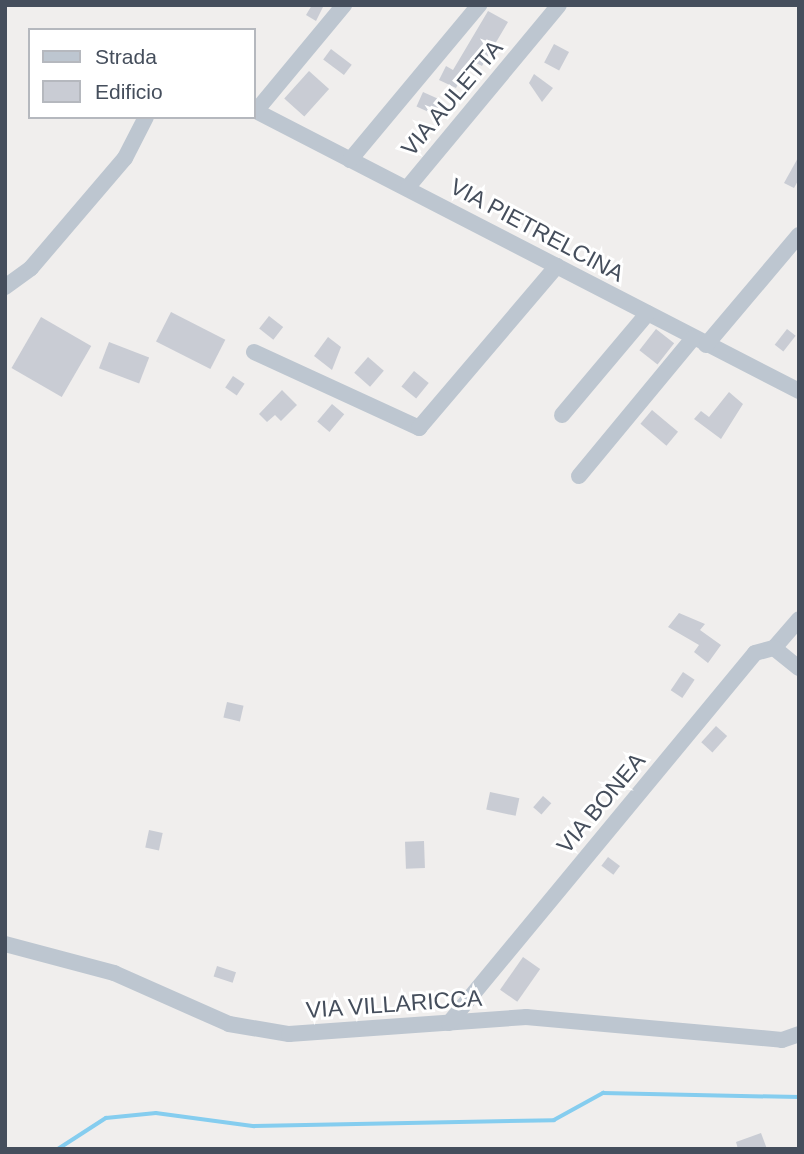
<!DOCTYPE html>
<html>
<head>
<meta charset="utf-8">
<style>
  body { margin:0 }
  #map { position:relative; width:804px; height:1154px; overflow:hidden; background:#f0eeed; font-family:Helvetica,sans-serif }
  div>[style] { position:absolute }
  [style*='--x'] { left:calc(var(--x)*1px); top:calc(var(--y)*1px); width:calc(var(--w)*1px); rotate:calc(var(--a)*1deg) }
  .stream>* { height:3.5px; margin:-1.75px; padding:0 1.75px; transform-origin:1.75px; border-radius:1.75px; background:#85cdef }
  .building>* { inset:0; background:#c9ccd4; transform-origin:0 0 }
  .minor>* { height:16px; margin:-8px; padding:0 8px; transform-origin:8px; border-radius:8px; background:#bdc6d0 }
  span { translate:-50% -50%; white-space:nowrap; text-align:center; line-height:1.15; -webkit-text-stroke:6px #fff; paint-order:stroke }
  .street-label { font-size:23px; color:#454e5c }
  .frame { position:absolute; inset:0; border:7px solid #454e5c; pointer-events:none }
  .legend { position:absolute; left:28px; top:28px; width:228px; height:91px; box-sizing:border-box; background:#fff; border:2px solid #b5b8be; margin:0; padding:9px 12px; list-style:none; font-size:21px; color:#454e5c }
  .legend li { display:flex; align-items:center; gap:14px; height:35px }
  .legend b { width:35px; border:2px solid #b5b8be }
</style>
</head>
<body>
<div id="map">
  <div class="stream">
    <i style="--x:58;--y:1149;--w:57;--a:-32.9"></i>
    <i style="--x:106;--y:1118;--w:50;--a:-5.7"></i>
    <i style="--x:156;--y:1113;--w:99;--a:7.6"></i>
    <i style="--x:254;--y:1126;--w:300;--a:-1.1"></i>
    <i style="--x:554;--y:1120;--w:56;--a:-28.9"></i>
    <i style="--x:603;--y:1093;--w:196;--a:1.2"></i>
  </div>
  <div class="building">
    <i style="clip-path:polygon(312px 5px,324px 5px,316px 21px,306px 15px)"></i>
    <i style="clip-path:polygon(488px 11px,508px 22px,482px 66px,470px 60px,456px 88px,439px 80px,446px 66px,453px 70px)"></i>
    <i style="left:554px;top:44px;width:17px;height:21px;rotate:28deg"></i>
    <i style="left:331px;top:49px;width:26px;height:13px;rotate:37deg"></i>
    <i style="left:309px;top:71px;width:27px;height:37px;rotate:42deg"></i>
    <i style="clip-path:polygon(534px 74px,553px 88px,542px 102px,529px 83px)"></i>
    <i style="left:423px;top:92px;width:20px;height:16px;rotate:24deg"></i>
    <i style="clip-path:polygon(799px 156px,799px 179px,794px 188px,784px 183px)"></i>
    <i style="left:171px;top:312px;width:61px;height:33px;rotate:27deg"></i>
    <i style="left:269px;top:316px;width:18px;height:16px;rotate:38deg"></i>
    <i style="left:41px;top:317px;width:58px;height:59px;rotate:30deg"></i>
    <i style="left:656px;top:329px;width:23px;height:27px;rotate:38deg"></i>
    <i style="left:787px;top:329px;width:11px;height:20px;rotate:38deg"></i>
    <i style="clip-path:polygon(328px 337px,341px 347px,332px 370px,314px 356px)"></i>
    <i style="left:109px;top:342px;width:43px;height:28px;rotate:21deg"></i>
    <i style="left:368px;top:357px;width:21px;height:21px;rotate:41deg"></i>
    <i style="left:414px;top:371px;width:19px;height:20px;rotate:39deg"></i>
    <i style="left:233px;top:376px;width:14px;height:14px;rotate:34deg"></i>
    <i style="clip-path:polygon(282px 390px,297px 405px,281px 421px,275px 415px,267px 422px,259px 414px)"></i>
    <i style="clip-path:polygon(729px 392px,743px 404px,721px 439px,694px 419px,701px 411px,709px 417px)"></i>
    <i style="left:332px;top:404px;width:16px;height:23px;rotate:40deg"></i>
    <i style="left:652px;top:410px;width:34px;height:18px;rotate:40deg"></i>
    <i style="clip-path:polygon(679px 613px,705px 624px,700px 630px,721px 645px,708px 663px,694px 652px,699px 645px,668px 627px)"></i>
    <i style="left:683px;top:672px;width:14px;height:22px;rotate:34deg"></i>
    <i style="left:227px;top:702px;width:17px;height:16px;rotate:13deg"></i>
    <i style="left:716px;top:726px;width:15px;height:22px;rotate:42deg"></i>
    <i style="left:490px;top:792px;width:30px;height:18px;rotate:12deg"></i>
    <i style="left:543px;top:796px;width:11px;height:15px;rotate:41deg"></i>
    <i style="left:149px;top:830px;width:14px;height:18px;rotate:12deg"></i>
    <i style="left:424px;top:841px;width:27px;height:19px;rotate:88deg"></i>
    <i style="left:608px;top:857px;width:15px;height:11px;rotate:37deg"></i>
    <i style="left:523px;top:957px;width:21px;height:40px;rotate:35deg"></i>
    <i style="left:217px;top:966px;width:20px;height:11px;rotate:18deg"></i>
    <i style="clip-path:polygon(761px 1133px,767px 1149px,738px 1149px,736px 1142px)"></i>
  </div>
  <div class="minor">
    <i style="--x:254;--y:110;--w:613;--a:27.28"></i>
    <i style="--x:256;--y:111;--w:138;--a:-50.3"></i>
    <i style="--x:350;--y:160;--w:202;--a:-50.2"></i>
    <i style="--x:408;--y:187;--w:236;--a:-50.3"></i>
    <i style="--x:5;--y:287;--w:32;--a:-36"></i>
    <i style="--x:31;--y:268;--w:145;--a:-49.5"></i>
    <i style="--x:125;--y:158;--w:46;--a:-62.9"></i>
    <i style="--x:706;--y:345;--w:144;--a:-49.8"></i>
    <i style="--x:254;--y:352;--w:182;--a:24.7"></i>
    <i style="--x:419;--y:428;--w:213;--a:-49.6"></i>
    <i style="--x:562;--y:415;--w:133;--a:-49.9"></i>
    <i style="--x:579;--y:476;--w:179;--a:-50.4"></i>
    <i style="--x:774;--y:648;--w:38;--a:-49"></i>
    <i style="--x:5;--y:944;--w:113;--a:14.9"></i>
    <i style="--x:114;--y:973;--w:126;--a:23.9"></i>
    <i style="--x:229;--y:1024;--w:61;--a:9.5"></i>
    <i style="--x:289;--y:1034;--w:238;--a:-4.1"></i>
    <i style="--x:526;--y:1017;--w:257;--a:5.1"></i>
    <i style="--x:782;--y:1040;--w:18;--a:-19"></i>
    <i style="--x:449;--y:1023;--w:480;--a:-50.4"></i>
    <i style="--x:755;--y:653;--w:20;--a:-15"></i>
    <i style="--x:774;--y:648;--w:32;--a:39"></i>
  </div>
  <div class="street-label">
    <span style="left:452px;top:98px;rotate:-50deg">VIA AULETTA</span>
    <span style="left:537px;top:230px;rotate:28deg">VIA PIETRELCINA</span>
    <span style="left:601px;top:803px;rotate:-50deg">VIA BONEA</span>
    <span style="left:394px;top:1004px;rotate:-4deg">VIA VILLARICCA</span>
  </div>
  <div class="frame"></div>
  <ul class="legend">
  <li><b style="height:9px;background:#bdc6d0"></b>Strada</li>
  <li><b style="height:19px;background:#c9ccd4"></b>Edificio</li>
  </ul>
</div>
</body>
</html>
